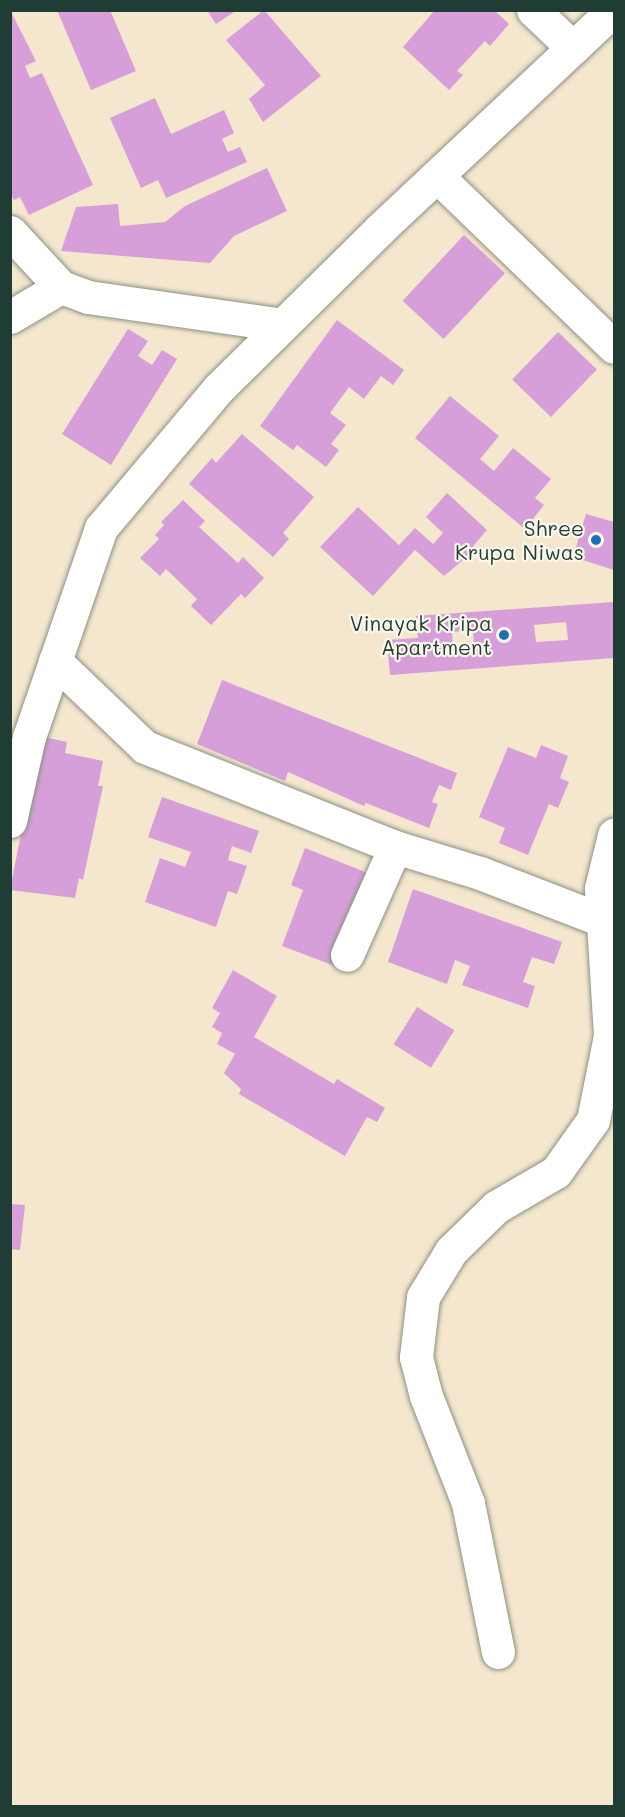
<!DOCTYPE html>
<html>
<head>
<meta charset="utf-8">
<style>
  body { margin:0 }
  #map { position:relative; width:625px; height:1817px; overflow:hidden; background:#f5e6ce; font-family:Mali,sans-serif }
  div>[style] { position:absolute }
  [style*='--x'] { left:calc(var(--x)*1px); top:calc(var(--y)*1px); width:calc(var(--w)*1px); rotate:calc(var(--a)*1deg) }
  .building>* { inset:0; background:#d69fd9; transform-origin:0 0 }
  .roads { filter:drop-shadow(0 0 2px #8a9281) drop-shadow(0 0 2px #8a9281) }
  .minor>* { height:33px; margin:-16.5px; padding:0 16.5px; transform-origin:16.5px; border-radius:16.5px; background:#fff }
  .dots>* { width:16px; height:16px; translate:-50% -50%; box-sizing:border-box; border:3px solid #fbf7ec; border-radius:50% }
  span { translate:-50% -50%; white-space:nowrap; text-align:center; line-height:1.15; -webkit-text-stroke:4.5px #fbf7ec; paint-order:stroke }
  .poi-label { font-size:21px; color:#1f3d34 }
  .right { translate:-100% -50%; text-align:right }
  .frame { position:absolute; inset:0; border:12px solid #1f3d34; pointer-events:none }
</style>
</head>
<body>
<div id="map">
  <div class="building">
    <i style="clip-path:polygon(10px 10px,36px 61px,25px 66px,30px 78px,42px 73px,93px 185px,29px 215px,20px 197px,14px 200px,10px 192px)"></i>
    <i style="clip-path:polygon(57px 10px,110px 10px,136px 71px,91px 90px)"></i>
    <i style="clip-path:polygon(207px 10px,237px 10px,216px 24px)"></i>
    <i style="clip-path:polygon(264px 10px,321px 76px,263px 122px,249px 99px,265px 85px,226px 40px)"></i>
    <i style="clip-path:polygon(435px 10px,494px 10px,509px 24px,490px 46px,485px 41px,457px 71px,463px 75px,449px 90px,403px 47px)"></i>
    <i style="clip-path:polygon(155px 98px,171px 134px,224px 110px,234px 133px,222px 139px,228px 152px,240px 147px,247px 162px,166px 198px,158px 180px,141px 188px,110px 118px)"></i>
    <i style="clip-path:polygon(267px 168px,287px 211px,234px 236px,210px 263px,61px 251px,76px 207px,118px 204px,120px 226px,165px 222px,185px 206px)"></i>
    <i style="left:464px;top:235px;width:56px;height:90px;rotate:43deg"></i>
    <i style="clip-path:polygon(337px 320px,404px 370px,393px 385px,381px 376px,364px 399px,349px 387px,330px 413px,346px 425px,331px 444px,339px 450px,326px 467px,297px 445px,293px 450px,260px 426px)"></i>
    <i style="clip-path:polygon(128px 329px,148px 341px,138px 356px,152px 365px,162px 350px,177px 359px,111px 465px,62px 434px)"></i>
    <i style="left:558px;top:332px;width:54px;height:66px;rotate:44deg"></i>
    <i style="clip-path:polygon(450px 396px,499px 436px,480px 459px,494px 471px,513px 448px,551px 479px,535px 498px,544px 505px,525px 529px,415px 438px)"></i>
    <i style="clip-path:polygon(242px 434px,314px 497px,283px 533px,289px 539px,273px 557px,189px 484px,212px 458px,216px 463px)"></i>
    <i style="clip-path:polygon(447px 493px,487px 530px,473px 546px,476px 549px,444px 576px,415px 550px,373px 596px,320px 547px,358px 507px,399px 545px,415px 528px,433px 544px,443px 533px,426px 517px)"></i>
    <i style="clip-path:polygon(183px 500px,205px 521px,199px 527px,238px 563px,243px 557px,264px 578px,245px 598px,241px 594px,211px 625px,191px 606px,197px 599px,166px 569px,160px 576px,140px 558px,159px 539px,155px 535px,164px 525px,161px 522px)"></i>
    <i style="clip-path:polygon(586px 514px,614px 522px,614px 570px,573px 557px)"></i>
    <i style="clip-path:polygon(evenodd,614px 602px,614px 658px,390px 675px,387px 640px,418px 638px,416px 616px,614px 602px,566px 622px,568px 640px,536px 642px,534px 625px,566px 622px,614px 602px,473px 630px,474px 648px,453px 650px,452px 632px,473px 630px)"></i>
    <i style="clip-path:polygon(222px 680px,457px 773px,451px 790px,439px 785px,432px 802px,438px 804px,429px 828px,366px 803px,364px 806px,288px 772px,285px 781px,197px 744px)"></i>
    <i style="clip-path:polygon(40px 736px,67px 742px,65px 753px,103px 761px,98px 786px,103px 786px,83px 880px,79px 878px,75px 898px,10px 890px)"></i>
    <i style="clip-path:polygon(541px 745px,568px 756px,560px 778px,569px 782px,558px 808px,549px 804px,528px 855px,499px 843px,505px 828px,479px 817px,508px 747px,536px 758px)"></i>
    <i style="clip-path:polygon(162px 797px,259px 831px,251px 853px,232px 846px,228px 860px,247px 866px,237px 894px,228px 891px,216px 927px,145px 902px,160px 858px,185px 867px,191px 852px,148px 837px)"></i>
    <i style="clip-path:polygon(305px 848px,370px 874px,335px 966px,282px 946px,303px 890px,291px 885px)"></i>
    <i style="clip-path:polygon(413px 889px,562px 942px,554px 964px,532px 957px,523px 982px,535px 986px,528px 1008px,462px 985px,470px 966px,455px 960px,447px 984px,388px 962px)"></i>
    <i style="clip-path:polygon(233px 970px,277px 996px,254px 1037px,334px 1084px,337px 1079px,385px 1108px,377px 1122px,367px 1117px,345px 1156px,239px 1094px,241px 1089px,224px 1073px,235px 1054px,217px 1044px,222px 1033px,212px 1027px,220px 1013px,212px 1008px)"></i>
    <i style="left:417px;top:1007px;width:44px;height:44px;rotate:32deg"></i>
    <i style="clip-path:polygon(10px 1204px,25px 1205px,20px 1250px,10px 1249px)"></i>
  </div>
  <div class="roads">
    <div class="minor">
      <i style="--x:533;--y:10;--w:55;--a:43.5"></i>
      <i style="--x:437;--y:176;--w:246;--a:44"></i>
      <i style="--x:10;--y:232;--w:75;--a:47.2"></i>
      <i style="--x:61;--y:287;--w:29;--a:20"></i>
      <i style="--x:88;--y:297;--w:196;--a:8.2"></i>
      <i style="--x:10;--y:317;--w:59;--a:-30.5"></i>
      <i style="--x:55;--y:661;--w:124;--a:43.7"></i>
      <i style="--x:145;--y:747;--w:269;--a:21.8"></i>
      <i style="--x:395;--y:847;--w:118;--a:114"></i>
      <i style="--x:10;--y:821;--w:86;--a:-77.3"></i>
      <i style="--x:29;--y:737;--w:221;--a:-71"></i>
      <i style="--x:101;--y:528;--w:182;--a:-49.9"></i>
      <i style="--x:218;--y:389;--w:228;--a:-44.6"></i>
      <i style="--x:380;--y:229;--w:320;--a:-43.2"></i>
      <i style="--x:395;--y:847;--w:89;--a:17"></i>
      <i style="--x:480;--y:873;--w:131;--a:21.1"></i>
      <i style="--x:498;--y:1652;--w:152;--a:-101.4"></i>
      <i style="--x:468;--y:1503;--w:115;--a:-111.4"></i>
      <i style="--x:426;--y:1396;--w:40;--a:-104.4"></i>
      <i style="--x:416;--y:1357;--w:60;--a:-83.3"></i>
      <i style="--x:423;--y:1297;--w:54;--a:-58.7"></i>
      <i style="--x:451;--y:1251;--w:63;--a:-44.4"></i>
      <i style="--x:496;--y:1207;--w:69;--a:-30.3"></i>
      <i style="--x:556;--y:1172;--w:64;--a:-54.6"></i>
      <i style="--x:593;--y:1120;--w:86;--a:-78.6"></i>
      <i style="--x:610;--y:1036;--w:148;--a:-93.5"></i>
      <i style="--x:601;--y:888;--w:55;--a:-76.2"></i>
    </div>
  </div>
  <div class="dots">
    <i style="left:596px;top:540px;background:#1f6fb2"></i>
    <i style="left:504px;top:635px;background:#1f6fb2"></i>
  </div>
  <div class="poi-label">
    <span class="right" style="left:584px;top:540px">Shree<br>Krupa Niwas</span>
    <span class="right" style="left:492px;top:635px">Vinayak Kripa<br>Apartment</span>
  </div>
  <div class="frame"></div>
</div>
</body>
</html>
